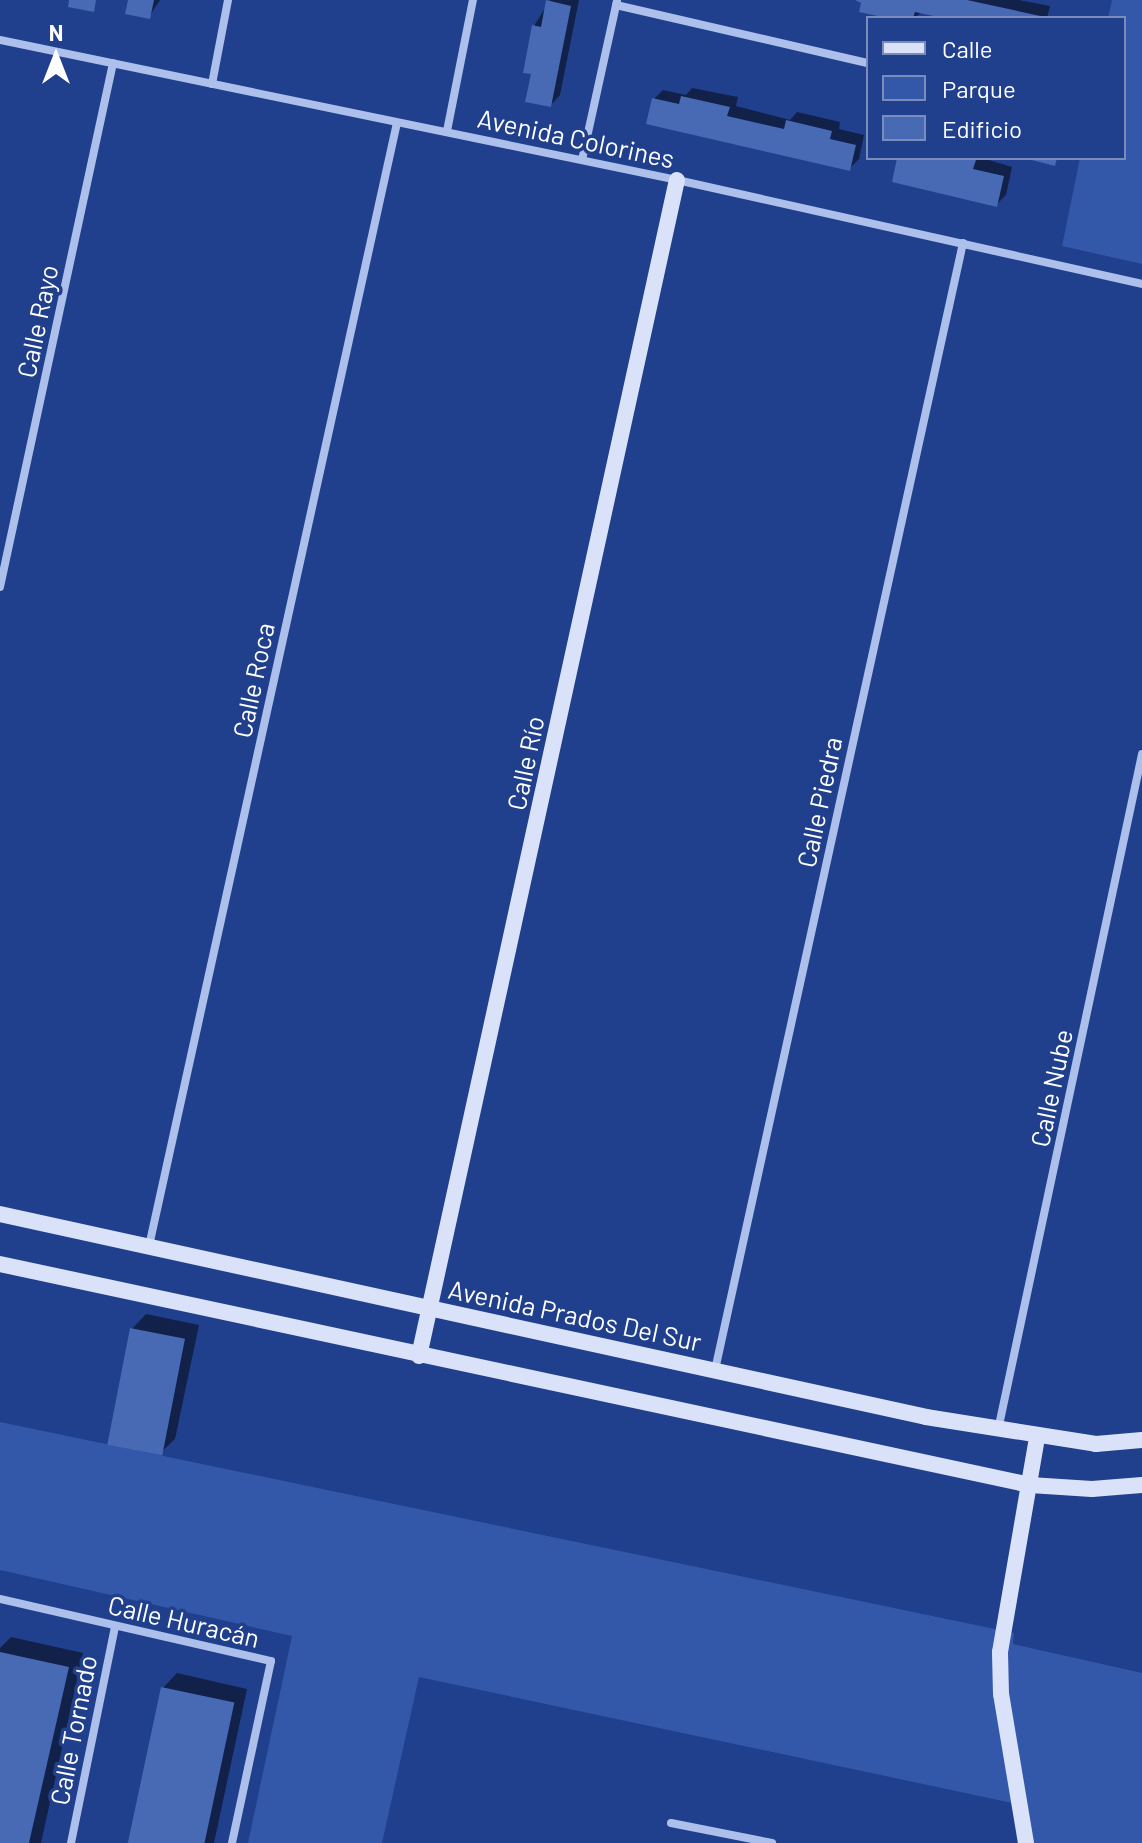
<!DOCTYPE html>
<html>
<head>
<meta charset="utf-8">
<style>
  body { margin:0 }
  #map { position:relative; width:1142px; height:1843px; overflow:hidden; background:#203f8c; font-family:Barlow,sans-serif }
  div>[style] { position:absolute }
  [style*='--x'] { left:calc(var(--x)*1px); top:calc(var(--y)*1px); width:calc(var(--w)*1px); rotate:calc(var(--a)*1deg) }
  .green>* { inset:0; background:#3358a9 }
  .shadow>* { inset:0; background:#0007 }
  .building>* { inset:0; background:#4869b3; transform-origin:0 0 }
  .street>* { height:8px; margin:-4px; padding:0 4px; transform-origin:4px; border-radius:4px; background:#adc0ec }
  .secondary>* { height:16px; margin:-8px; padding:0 8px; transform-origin:8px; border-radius:8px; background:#d9e2f9 }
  span { translate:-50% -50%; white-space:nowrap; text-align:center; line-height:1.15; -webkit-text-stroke:7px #203f8c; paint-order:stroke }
  .street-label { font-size:26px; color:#fff }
  .legend { position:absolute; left:866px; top:16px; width:260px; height:144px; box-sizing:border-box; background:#203f8c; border:2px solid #798cba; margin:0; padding:10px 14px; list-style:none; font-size:24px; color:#fff }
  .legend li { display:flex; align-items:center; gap:16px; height:40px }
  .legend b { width:40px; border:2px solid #798cba }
  .north { position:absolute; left:16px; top:16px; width:80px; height:80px; -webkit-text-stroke:6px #203f8c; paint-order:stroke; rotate:0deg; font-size:22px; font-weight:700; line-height:32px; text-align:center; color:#fff }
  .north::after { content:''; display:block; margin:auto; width:28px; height:36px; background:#fff; clip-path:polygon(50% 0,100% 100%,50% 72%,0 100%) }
</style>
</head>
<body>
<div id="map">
  <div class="green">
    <i style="clip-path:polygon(1112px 0,1142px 0,1142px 264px,1062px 246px,1080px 158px,1124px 158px,1124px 18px,1108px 18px)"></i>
    <i style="clip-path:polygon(0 1422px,1014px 1633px,1013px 1644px,1142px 1673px,1142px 1843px,1028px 1843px,1022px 1805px,419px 1677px,382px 1843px,248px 1843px,292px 1636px,0 1570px)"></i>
  </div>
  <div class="shadow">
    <i style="clip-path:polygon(130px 0,160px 0,149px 17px)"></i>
    <i style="clip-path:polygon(579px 0,560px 95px,551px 105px,533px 73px,534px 26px,550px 0)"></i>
    <i style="clip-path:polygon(858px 0,1019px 0,1050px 6px,1047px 18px,955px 18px,922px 11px,915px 18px,896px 18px)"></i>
    <i style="clip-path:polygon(692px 88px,738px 97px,736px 106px,790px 120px,797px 112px,840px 122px,839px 129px,864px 135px,859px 159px,849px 169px,654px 99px,663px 90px,686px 95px)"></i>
    <i style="clip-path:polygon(899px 158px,982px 158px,1012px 167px,1006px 195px,996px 205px,894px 181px)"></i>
    <i style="clip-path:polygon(146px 1314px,199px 1325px,175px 1439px,160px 1453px,132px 1329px)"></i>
    <i style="clip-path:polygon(11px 1637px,83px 1653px,41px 1843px,0 1843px,0 1648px)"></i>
    <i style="clip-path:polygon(177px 1673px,247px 1689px,214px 1843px,130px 1843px,163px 1688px)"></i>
  </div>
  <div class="building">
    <i style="clip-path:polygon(69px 0,96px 0,94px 12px,68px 7px)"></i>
    <i style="clip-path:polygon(128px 0,154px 0,150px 19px,125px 14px)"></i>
    <i style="clip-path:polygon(546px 0,571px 6px,551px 107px,525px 102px,531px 74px,523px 73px,532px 25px,541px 27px)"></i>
    <i style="clip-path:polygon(855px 0,967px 0,1045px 17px,943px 18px,915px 12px,913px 18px,887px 18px,859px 12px,861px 3px)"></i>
    <i style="clip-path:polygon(681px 96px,730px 107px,727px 116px,784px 129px,786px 120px,832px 131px,830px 139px,856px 145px,850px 171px,646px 124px,652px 98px,679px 104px)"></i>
    <i style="clip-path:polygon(897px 158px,976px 160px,973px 169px,1004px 176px,997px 207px,892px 182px)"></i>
    <i style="clip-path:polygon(1024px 158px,1057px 158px,1055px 166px)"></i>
    <i style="left:130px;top:1328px;width:56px;height:119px;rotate:11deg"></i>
    <i style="clip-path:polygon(0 1652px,69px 1667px,29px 1843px,0 1843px)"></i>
    <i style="left:161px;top:1687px;width:75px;height:160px;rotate:12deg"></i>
  </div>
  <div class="street">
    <i style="--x:616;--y:5;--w:259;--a:13"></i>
    <i style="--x:0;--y:40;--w:691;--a:11.68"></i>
    <i style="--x:677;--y:180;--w:476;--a:12.6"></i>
    <i style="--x:212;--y:84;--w:86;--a:-79.2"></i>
    <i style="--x:447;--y:131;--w:134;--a:-78.8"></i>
    <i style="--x:582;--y:160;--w:163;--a:-77.6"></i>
    <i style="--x:0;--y:587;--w:536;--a:-77.83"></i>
    <i style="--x:149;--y:1246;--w:1150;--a:-77.55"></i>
    <i style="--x:715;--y:1370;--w:1154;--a:-77.59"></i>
    <i style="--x:998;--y:1430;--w:691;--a:-77.97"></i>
    <i style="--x:0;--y:1599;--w:278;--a:12.9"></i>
    <i style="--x:271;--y:1661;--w:186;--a:102.1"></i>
    <i style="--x:671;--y:1823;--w:103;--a:11.2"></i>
    <i style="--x:71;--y:1843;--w:221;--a:-78.5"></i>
  </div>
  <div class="secondary">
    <i style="--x:0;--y:1214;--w:948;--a:12.36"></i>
    <i style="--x:926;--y:1417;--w:172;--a:9"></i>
    <i style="--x:1096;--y:1444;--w:46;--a:-5"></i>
    <i style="--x:0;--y:1264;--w:1053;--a:12.11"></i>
    <i style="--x:1030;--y:1485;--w:62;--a:3.7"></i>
    <i style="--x:1092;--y:1489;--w:50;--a:-4.6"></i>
    <i style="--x:419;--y:1356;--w:1204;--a:-77.63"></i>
    <i style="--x:1026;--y:1843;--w:151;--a:-99.5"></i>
    <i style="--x:1001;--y:1694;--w:42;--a:-91.4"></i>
    <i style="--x:1000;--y:1652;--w:218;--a:-80.2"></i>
  </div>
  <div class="street-label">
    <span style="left:576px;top:138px;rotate:12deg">Avenida Colorines</span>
    <span style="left:37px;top:321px;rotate:-78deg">Calle Rayo</span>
    <span style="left:253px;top:680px;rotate:-78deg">Calle Roca</span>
    <span style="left:525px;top:763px;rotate:-78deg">Calle Río</span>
    <span style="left:819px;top:802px;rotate:-78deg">Calle Piedra</span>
    <span style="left:1051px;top:1088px;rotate:-78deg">Calle Nube</span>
    <span style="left:575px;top:1315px;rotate:12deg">Avenida Prados Del Sur</span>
    <span style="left:184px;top:1621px;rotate:13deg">Calle Huracán</span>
    <span style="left:73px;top:1730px;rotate:-79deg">Calle Tornado</span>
  </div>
  <ul class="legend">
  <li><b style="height:10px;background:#d9e2f9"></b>Calle</li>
  <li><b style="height:22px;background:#3358a9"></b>Parque</li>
  <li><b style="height:22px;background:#4869b3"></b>Edificio</li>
  </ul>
  <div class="north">N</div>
</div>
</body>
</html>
